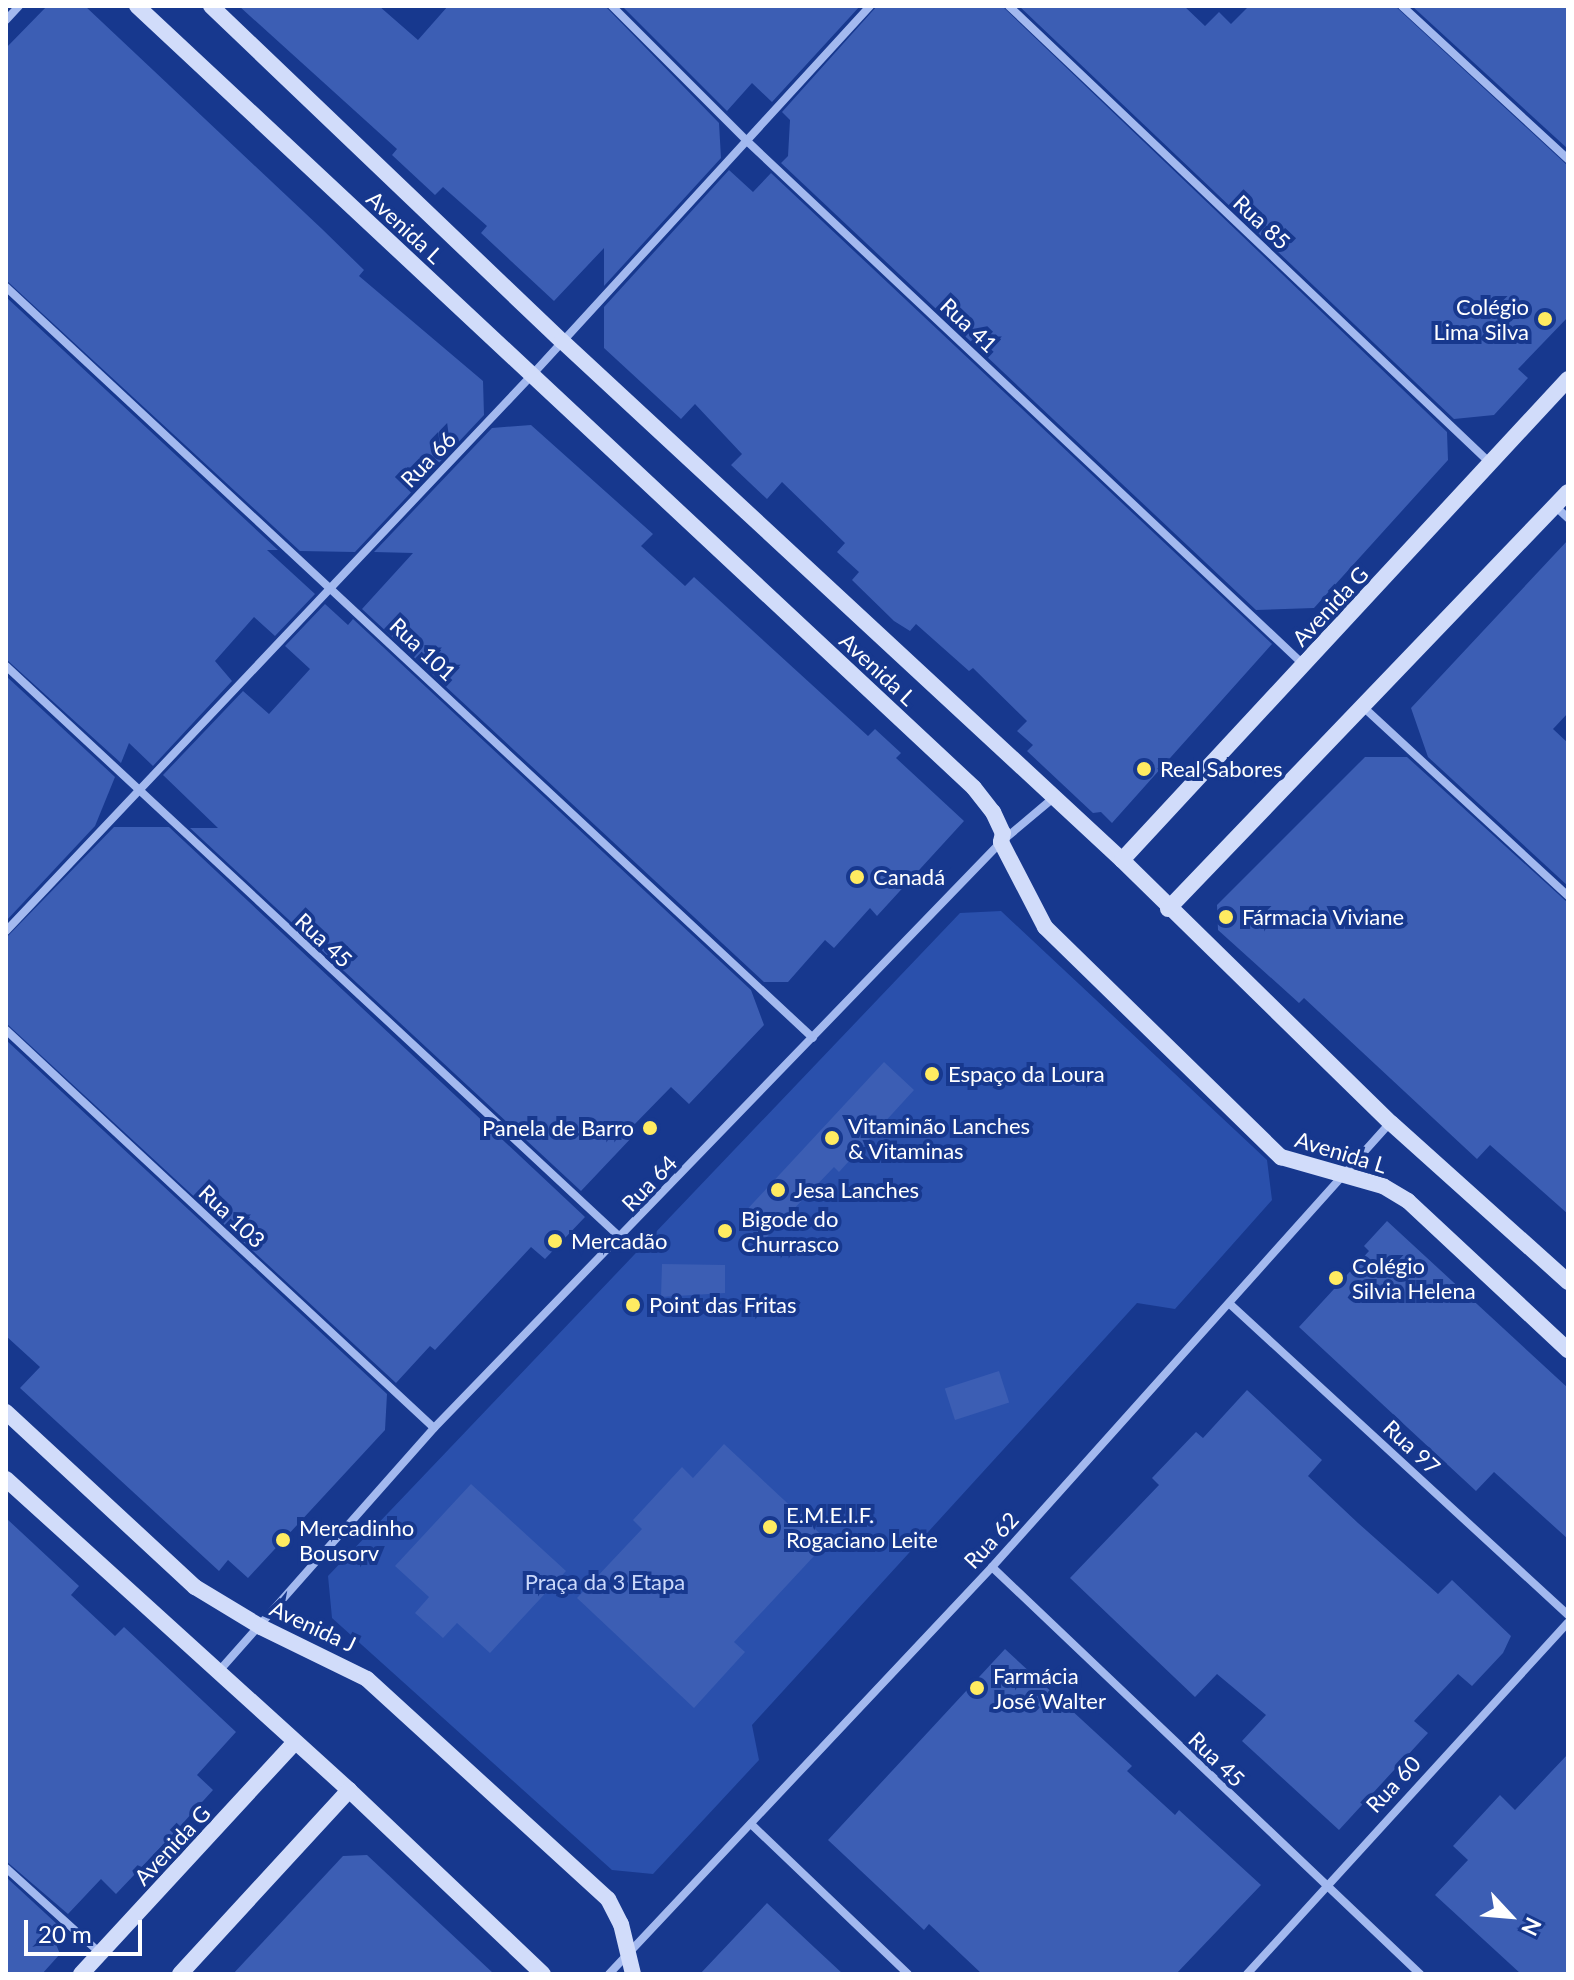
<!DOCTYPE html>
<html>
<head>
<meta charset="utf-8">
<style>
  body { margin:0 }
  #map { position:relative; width:1574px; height:1980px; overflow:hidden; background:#17388e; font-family:Lato,sans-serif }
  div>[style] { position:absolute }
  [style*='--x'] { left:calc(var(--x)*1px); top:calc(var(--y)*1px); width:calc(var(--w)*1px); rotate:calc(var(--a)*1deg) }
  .green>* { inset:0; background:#2a50ac }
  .building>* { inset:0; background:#3c5eb4; transform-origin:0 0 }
  .street>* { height:8px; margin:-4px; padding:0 4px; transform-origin:4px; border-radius:4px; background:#a3b9ef }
  .secondary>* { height:16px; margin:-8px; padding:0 8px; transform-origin:8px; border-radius:8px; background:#d1dcfa }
  .dots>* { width:22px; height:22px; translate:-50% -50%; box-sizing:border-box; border:4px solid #17388e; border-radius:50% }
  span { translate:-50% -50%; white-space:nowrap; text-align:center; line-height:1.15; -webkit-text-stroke:8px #17388e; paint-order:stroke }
  .street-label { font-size:22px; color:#fff }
  .poi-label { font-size:22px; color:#fff }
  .right { translate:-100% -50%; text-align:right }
  .left { translate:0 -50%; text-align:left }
  .park-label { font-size:22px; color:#cad8fb }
  .frame { position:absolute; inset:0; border:8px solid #fff; pointer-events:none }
  .north { position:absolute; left:1470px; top:1876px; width:80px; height:80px; -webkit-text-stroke:6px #17388e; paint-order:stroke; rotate:116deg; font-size:22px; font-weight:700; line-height:32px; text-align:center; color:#fff }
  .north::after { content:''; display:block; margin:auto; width:28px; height:36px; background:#fff; clip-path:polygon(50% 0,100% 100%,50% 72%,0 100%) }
  .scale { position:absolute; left:24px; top:1920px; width:118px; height:36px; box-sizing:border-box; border:4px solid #fff; border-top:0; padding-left:10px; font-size:24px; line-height:28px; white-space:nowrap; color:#fff; -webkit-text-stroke:6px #17388e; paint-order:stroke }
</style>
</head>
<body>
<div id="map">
  <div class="green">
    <i style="clip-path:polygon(1001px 911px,1267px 1160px,1272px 1200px,1175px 1309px,1137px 1303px,752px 1725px,759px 1760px,653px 1874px,612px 1870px,332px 1618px,328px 1576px,960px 913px)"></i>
  </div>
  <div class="building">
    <i style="clip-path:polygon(47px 6px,85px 6px,322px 229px,364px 270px,359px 276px,483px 381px,484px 415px,355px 552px,300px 551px,6px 280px,6px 48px)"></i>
    <i style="clip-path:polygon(239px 6px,379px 6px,418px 40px,448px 6px,605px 6px,719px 123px,721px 158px,604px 286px,604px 248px,554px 301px,481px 233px,487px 226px,443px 187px,435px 195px,392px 155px,397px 149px)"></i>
    <i style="clip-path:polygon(622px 6px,860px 6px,772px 102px,752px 83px,727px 111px)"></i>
    <i style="clip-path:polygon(877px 6px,1002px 6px,1447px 432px,1448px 460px,1314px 608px,1256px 610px,781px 163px,788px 156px,790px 120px,782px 112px)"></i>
    <i style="clip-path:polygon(1019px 6px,1184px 6px,1205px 26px,1219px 12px,1231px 24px,1249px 6px,1395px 6px,1568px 166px,1568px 317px,1518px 369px,1528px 378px,1494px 415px,1454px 419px)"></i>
    <i style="clip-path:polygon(1412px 6px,1568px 6px,1568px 149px)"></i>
    <i style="clip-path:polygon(729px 170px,753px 192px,771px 173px,1272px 644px,1112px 823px,1101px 812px,1093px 813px,1027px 751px,1033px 745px,1017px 731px,1027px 721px,973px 668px,969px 671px,916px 624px,910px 631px,894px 621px,852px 580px,859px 572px,837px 552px,845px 543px,782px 482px,767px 499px,731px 465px,742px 454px,695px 404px,681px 419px,604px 348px,604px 307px)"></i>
    <i style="clip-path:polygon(6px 297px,278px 550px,267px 550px,315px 594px,275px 636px,254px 617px,215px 661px,232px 681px,153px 766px,129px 743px,121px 763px,6px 659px)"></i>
    <i style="clip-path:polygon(531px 425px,653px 534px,641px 546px,685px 586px,694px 577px,868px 736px,875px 729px,901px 753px,896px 758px,964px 821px,877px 916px,870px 908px,834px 948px,825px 940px,788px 982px,764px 982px,362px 609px,413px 553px,374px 552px,492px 428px)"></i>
    <i style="clip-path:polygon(1568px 540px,1568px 713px,1553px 729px,1568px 743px,1568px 886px,1428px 757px,1411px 708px)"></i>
    <i style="clip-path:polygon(325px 604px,348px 625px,353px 619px,751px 990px,764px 1025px,689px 1104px,671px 1087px,629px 1130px,634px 1135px,581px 1191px,190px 828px,218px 828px,163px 775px,243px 691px,269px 714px,310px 669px,285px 646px)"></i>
    <i style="clip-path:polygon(6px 676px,115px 777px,95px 826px,6px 921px)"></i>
    <i style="clip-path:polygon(1365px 757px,1407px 757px,1568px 903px,1568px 1214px,1490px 1145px,1477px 1159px,1304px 998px,1299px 1003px,1218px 930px,1217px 905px)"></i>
    <i style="clip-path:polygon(114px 827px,169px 827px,585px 1217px,545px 1259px,531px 1247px,435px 1350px,430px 1346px,396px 1383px,6px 1023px,6px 938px)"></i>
    <i style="clip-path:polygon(6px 1040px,387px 1394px,385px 1430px,248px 1578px,228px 1560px,219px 1571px,20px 1388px,40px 1367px,6px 1336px)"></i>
    <i style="clip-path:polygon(884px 1062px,914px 1090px,839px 1172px,834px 1167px,765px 1239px,741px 1216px)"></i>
    <i style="clip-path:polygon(1387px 1221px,1568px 1388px,1568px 1539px,1494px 1472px,1476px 1491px,1299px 1327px,1369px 1251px,1364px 1246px)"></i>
    <i style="clip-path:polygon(662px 1264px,725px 1265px,725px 1293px,661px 1297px)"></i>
    <i style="left:999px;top:1371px;width:33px;height:57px;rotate:72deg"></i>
    <i style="clip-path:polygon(1247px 1390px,1322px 1460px,1308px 1476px,1358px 1523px,1438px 1594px,1452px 1580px,1511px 1636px,1503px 1653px,1472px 1686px,1458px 1674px,1414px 1721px,1428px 1733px,1339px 1830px,1242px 1741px,1266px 1715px,1217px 1674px,1195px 1697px,1070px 1578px,1159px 1485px,1152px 1478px,1196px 1432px,1203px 1438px)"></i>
    <i style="clip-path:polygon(724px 1444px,828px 1541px,734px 1642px,745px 1652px,694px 1708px,577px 1598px,642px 1529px,633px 1520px,682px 1467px,693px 1478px)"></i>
    <i style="clip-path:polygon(471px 1484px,566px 1571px,490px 1653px,457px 1623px,443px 1638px,415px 1613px,429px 1597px,395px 1566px)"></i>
    <i style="clip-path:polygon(6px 1518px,79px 1586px,71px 1595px,115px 1636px,124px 1627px,236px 1732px,197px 1775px,213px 1790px,173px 1834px,116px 1894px,101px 1879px,68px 1914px,6px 1861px)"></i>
    <i style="clip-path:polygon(1005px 1649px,1132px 1766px,1127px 1771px,1175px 1815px,1179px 1810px,1261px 1885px,1176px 1974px,982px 1974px,929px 1924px,924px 1930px,828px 1840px)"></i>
    <i style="clip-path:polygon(1568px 1754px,1568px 1974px,1521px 1974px,1435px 1895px,1468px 1860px,1453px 1846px,1500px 1795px,1515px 1810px)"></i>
    <i style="clip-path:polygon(367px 1855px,494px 1974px,233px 1974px,343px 1856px)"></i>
    <i style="clip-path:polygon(6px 1877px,58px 1925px,51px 1932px,60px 1954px,42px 1974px,6px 1974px)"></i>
    <i style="clip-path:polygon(767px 1903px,815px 1948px,843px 1974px,700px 1974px)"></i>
  </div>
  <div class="street">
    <i style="--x:612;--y:6;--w:192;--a:45"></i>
    <i style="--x:748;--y:142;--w:763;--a:43.25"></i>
    <i style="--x:1009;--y:6;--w:663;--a:43.53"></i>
    <i style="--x:1402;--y:6;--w:226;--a:42.7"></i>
    <i style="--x:6;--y:20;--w:19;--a:-47"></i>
    <i style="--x:6;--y:287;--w:1102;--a:42.94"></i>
    <i style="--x:1555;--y:506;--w:18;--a:43"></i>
    <i style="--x:6;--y:666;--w:840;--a:42.93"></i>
    <i style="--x:1360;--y:704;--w:283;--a:42.7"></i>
    <i style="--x:6;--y:931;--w:764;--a:-46.59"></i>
    <i style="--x:531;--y:376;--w:502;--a:-47.5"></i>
    <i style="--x:6;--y:1030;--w:584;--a:42.92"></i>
    <i style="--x:1231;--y:1305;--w:458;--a:42.6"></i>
    <i style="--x:992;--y:1567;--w:591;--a:43.56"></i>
    <i style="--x:219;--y:1671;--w:324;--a:-48.5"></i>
    <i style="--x:434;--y:1428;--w:815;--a:-45.94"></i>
    <i style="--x:1001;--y:842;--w:67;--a:-40.1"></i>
    <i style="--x:751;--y:1824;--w:217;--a:43.7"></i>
    <i style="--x:6;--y:1868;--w:127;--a:42.1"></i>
    <i style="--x:609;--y:1974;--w:559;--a:-46.74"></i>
    <i style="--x:992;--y:1567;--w:596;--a:-48.13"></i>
    <i style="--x:1247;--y:1974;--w:476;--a:-47.6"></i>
  </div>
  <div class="secondary">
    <i style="--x:137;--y:6;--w:1145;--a:43.05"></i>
    <i style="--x:974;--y:788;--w:31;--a:52"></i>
    <i style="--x:993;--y:812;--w:23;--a:65"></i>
    <i style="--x:1003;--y:833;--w:9;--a:103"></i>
    <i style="--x:1001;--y:842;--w:96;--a:62.6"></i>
    <i style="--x:1045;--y:927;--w:330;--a:44.3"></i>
    <i style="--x:1281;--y:1157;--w:106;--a:15.9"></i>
    <i style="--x:1383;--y:1186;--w:29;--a:31"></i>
    <i style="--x:1408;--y:1201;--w:219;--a:43"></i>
    <i style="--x:211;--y:6;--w:485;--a:43.7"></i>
    <i style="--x:562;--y:341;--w:764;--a:42.82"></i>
    <i style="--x:1122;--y:860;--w:376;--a:44.4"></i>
    <i style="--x:1391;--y:1123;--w:238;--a:41.9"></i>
    <i style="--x:1122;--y:860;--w:656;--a:-47.16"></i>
    <i style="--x:1168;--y:909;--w:578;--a:-46.19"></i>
    <i style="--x:6;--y:1412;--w:258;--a:42.8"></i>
    <i style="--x:195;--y:1587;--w:77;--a:31.2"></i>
    <i style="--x:261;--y:1627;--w:118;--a:26.1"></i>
    <i style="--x:367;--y:1679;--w:326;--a:42.4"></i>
    <i style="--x:608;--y:1899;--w:28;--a:63"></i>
    <i style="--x:621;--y:1924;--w:51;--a:76.5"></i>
    <i style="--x:6;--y:1479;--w:463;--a:42.2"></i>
    <i style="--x:349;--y:1790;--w:267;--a:43.5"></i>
    <i style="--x:81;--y:1974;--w:313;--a:-47.3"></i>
    <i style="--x:180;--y:1974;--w:250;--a:-47.4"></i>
  </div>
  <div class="dots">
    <i style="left:1545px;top:319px;background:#ffeb61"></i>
    <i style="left:1144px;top:769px;background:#ffeb61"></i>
    <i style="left:857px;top:877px;background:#ffeb61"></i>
    <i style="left:1226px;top:917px;background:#ffeb61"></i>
    <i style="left:932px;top:1074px;background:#ffeb61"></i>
    <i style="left:650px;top:1128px;background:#ffeb61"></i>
    <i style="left:832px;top:1138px;background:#ffeb61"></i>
    <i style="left:778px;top:1190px;background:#ffeb61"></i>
    <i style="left:725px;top:1231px;background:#ffeb61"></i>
    <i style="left:555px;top:1241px;background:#ffeb61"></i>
    <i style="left:1336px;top:1278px;background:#ffeb61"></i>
    <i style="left:633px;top:1305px;background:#ffeb61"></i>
    <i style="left:770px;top:1527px;background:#ffeb61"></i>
    <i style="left:283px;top:1540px;background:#ffeb61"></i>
    <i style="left:977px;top:1688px;background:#ffeb61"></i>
  </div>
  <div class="street-label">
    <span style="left:1262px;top:222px;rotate:43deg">Rua 85</span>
    <span style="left:405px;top:227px;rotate:43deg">Avenida L</span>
    <span style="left:969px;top:325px;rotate:43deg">Rua 41</span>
    <span style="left:428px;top:459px;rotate:-46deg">Rua 66</span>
    <span style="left:1330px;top:606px;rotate:-47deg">Avenida G</span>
    <span style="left:423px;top:649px;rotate:43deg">Rua 101</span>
    <span style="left:878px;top:669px;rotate:43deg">Avenida L</span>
    <span style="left:324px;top:940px;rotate:43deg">Rua 45</span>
    <span style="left:1341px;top:1152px;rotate:17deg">Avenida L</span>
    <span style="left:649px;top:1183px;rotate:-46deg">Rua 64</span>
    <span style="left:232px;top:1216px;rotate:43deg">Rua 103</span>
    <span style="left:1412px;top:1447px;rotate:43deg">Rua 97</span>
    <span style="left:991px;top:1540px;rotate:-47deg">Rua 62</span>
    <span style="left:313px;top:1626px;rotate:25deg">Avenida J</span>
    <span style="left:1217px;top:1759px;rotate:44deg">Rua 45</span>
    <span style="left:1393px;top:1784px;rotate:-47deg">Rua 60</span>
    <span style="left:172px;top:1845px;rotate:-47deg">Avenida G</span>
  </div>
  <div class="poi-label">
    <span class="right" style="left:1529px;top:319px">Colégio<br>Lima Silva</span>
    <span class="left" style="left:1160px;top:769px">Real Sabores</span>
    <span class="left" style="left:873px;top:877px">Canadá</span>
    <span class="left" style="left:1242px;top:917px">Fármacia Viviane</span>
    <span class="left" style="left:948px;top:1074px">Espaço da Loura</span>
    <span class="left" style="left:848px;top:1138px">Vitaminão Lanches<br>&amp; Vitaminas</span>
    <span class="right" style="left:634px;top:1128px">Panela de Barro</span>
    <span class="left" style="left:794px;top:1190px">Jesa Lanches</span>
    <span class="left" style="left:741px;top:1231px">Bigode do<br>Churrasco</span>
    <span class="left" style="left:571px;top:1241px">Mercadão</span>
    <span class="left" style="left:1352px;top:1278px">Colégio<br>Silvia Helena</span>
    <span class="left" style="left:649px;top:1305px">Point das Fritas</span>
    <span class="left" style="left:786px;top:1527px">E.M.E.I.F.<br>Rogaciano Leite</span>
    <span class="left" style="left:299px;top:1540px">Mercadinho<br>Bousorv</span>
    <span class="left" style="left:993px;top:1688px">Farmácia<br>José Walter</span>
  </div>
  <div class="park-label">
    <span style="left:605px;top:1582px">Praça da 3 Etapa</span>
  </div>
  <div class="frame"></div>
  <div class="north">N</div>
  <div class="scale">20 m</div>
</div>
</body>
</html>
